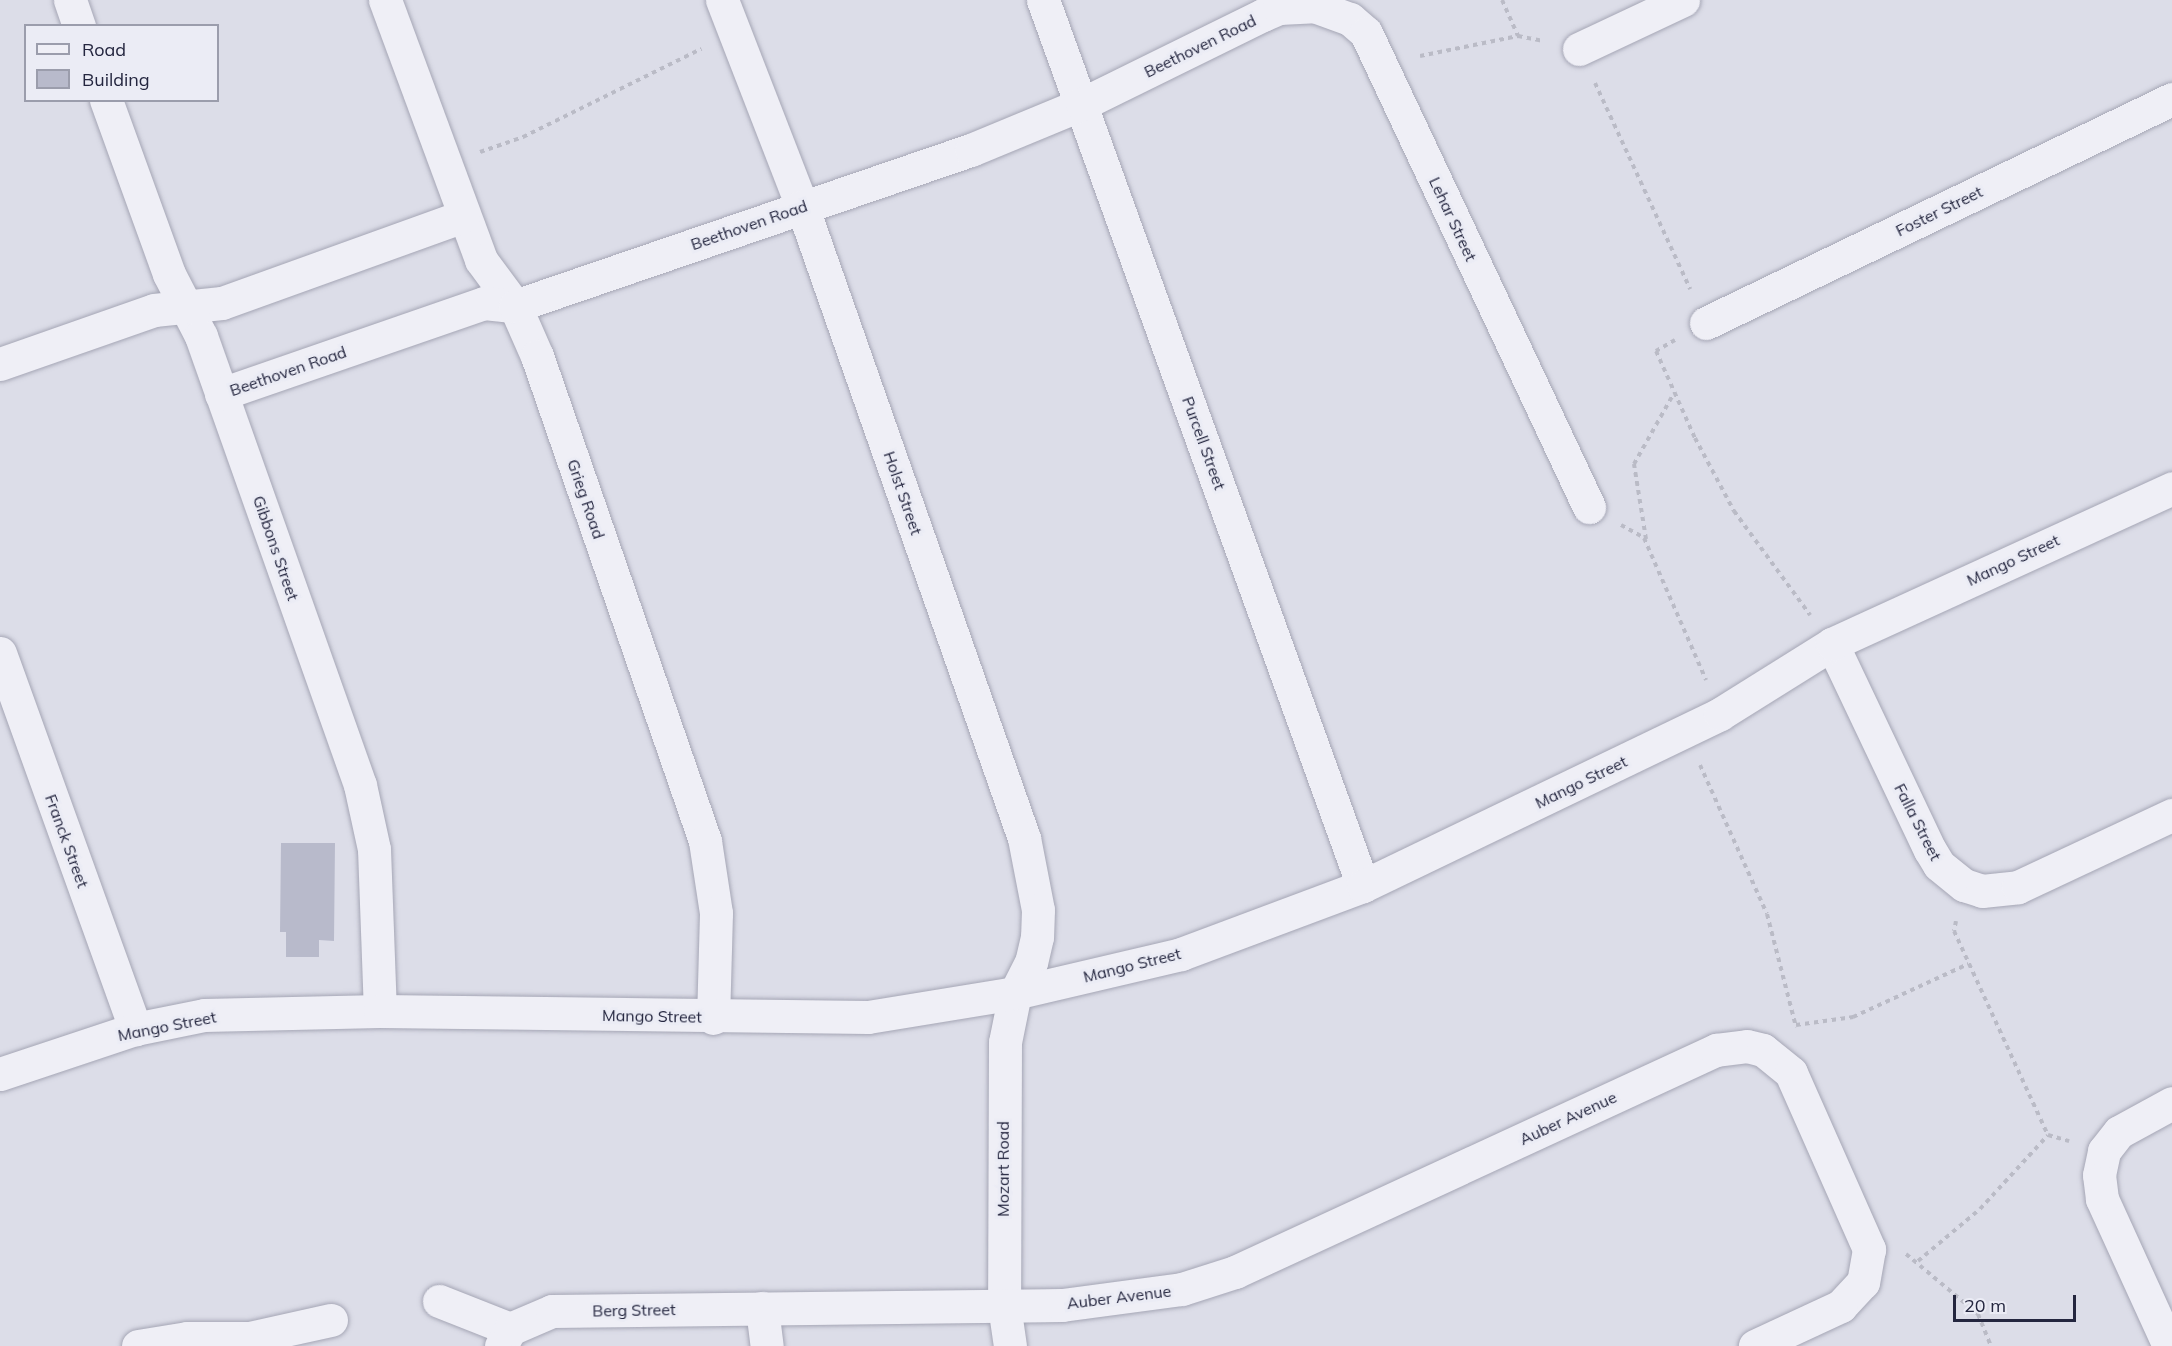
<!DOCTYPE html>
<html>
<head>
<meta charset="utf-8">
<style>
  body { margin:0 }
  #map { position:relative; width:2172px; height:1346px; overflow:hidden; background:#dcdde8; font-family:Mulish,sans-serif }
  div>[style] { position:absolute }
  [style*='--x'] { left:calc(var(--x)*1px); top:calc(var(--y)*1px); width:calc(var(--w)*1px); rotate:calc(var(--a)*1deg) }
  .building>* { inset:0; background:#b8bacb }
  .path>* { height:4px; margin-top:-2px; transform-origin:0; background:repeating-linear-gradient(90deg,#babbc6 0 4.5px,transparent 0 9px) }
  .roads { filter:drop-shadow(0 0 2px #a5a6b5) drop-shadow(0 0 2px #a5a6b5) }
  .minor>* { height:33px; margin:-16.5px; padding:0 16.5px; transform-origin:16.5px; border-radius:16.5px; background:#efeff6 }
  span { translate:-50% -50%; white-space:nowrap; text-align:center; line-height:1.15; -webkit-text-stroke:6px #ebecf5; paint-order:stroke }
  .street-label { font-size:16px; color:#24263f }
  .legend { position:absolute; left:24px; top:24px; width:195px; height:78px; box-sizing:border-box; background:#ebecf5; border:2px solid #9b9dac; margin:0; padding:8px 10px; list-style:none; font-size:18px; color:#24263f }
  .legend li { display:flex; align-items:center; gap:12px; height:30px }
  .legend b { width:30px; border:2px solid #9b9dac }
  .scale { position:absolute; left:1953px; top:1295px; width:123px; height:27px; box-sizing:border-box; border:3px solid #24263f; border-top:0; padding-left:8px; font-size:18px; line-height:21px; white-space:nowrap; color:#24263f; -webkit-text-stroke:4px #ebecf5; paint-order:stroke }
</style>
</head>
<body>
<div id="map">
  <div class="building">
    <i style="clip-path:polygon(281px 843px,335px 843px,334px 941px,319px 940px,319px 957px,286px 957px,286px 932px,280px 932px)"></i>
  </div>
  <div class="path">
    <i style="--x:1502;--y:0;--w:39;--a:66"></i>
    <i style="--x:1420;--y:56;--w:100;--a:-11.5"></i>
    <i style="--x:1518;--y:36;--w:26;--a:11"></i>
    <i style="--x:1595;--y:83;--w:227;--a:65.2"></i>
    <i style="--x:480;--y:152;--w:46;--a:-19.2"></i>
    <i style="--x:523;--y:137;--w:199;--a:-26.3"></i>
    <i style="--x:1675;--y:340;--w:22;--a:150"></i>
    <i style="--x:1656;--y:351;--w:95;--a:65.9"></i>
    <i style="--x:1695;--y:438;--w:83;--a:61.9"></i>
    <i style="--x:1734;--y:511;--w:129;--a:53.8"></i>
    <i style="--x:1621;--y:525;--w:26;--a:29"></i>
    <i style="--x:1644;--y:538;--w:155;--a:66.4"></i>
    <i style="--x:1646;--y:539;--w:76;--a:-99.1"></i>
    <i style="--x:1634;--y:464;--w:81;--a:-60.6"></i>
    <i style="--x:1700;--y:765;--w:163;--a:65.8"></i>
    <i style="--x:1767;--y:914;--w:117;--a:75.6"></i>
    <i style="--x:1956;--y:921;--w:10;--a:101"></i>
    <i style="--x:1954;--y:931;--w:225;--a:65.3"></i>
    <i style="--x:2048;--y:1135;--w:22;--a:16"></i>
    <i style="--x:1796;--y:1025;--w:58;--a:-8"></i>
    <i style="--x:1853;--y:1017;--w:127;--a:-24.7"></i>
    <i style="--x:1906;--y:1254;--w:94;--a:39.8"></i>
    <i style="--x:1978;--y:1314;--w:35;--a:68"></i>
    <i style="--x:1918;--y:1261;--w:81;--a:-40"></i>
    <i style="--x:1980;--y:1209;--w:100;--a:-47.4"></i>
  </div>
  <div class="roads">
    <div class="minor">
      <i style="--x:70;--y:0;--w:28;--a:71"></i>
      <i style="--x:385;--y:0;--w:277;--a:69.7"></i>
      <i style="--x:481;--y:260;--w:57;--a:53.5"></i>
      <i style="--x:515;--y:306;--w:55;--a:66.3"></i>
      <i style="--x:537;--y:356;--w:513;--a:70.89"></i>
      <i style="--x:705;--y:841;--w:73;--a:81.3"></i>
      <i style="--x:716;--y:913;--w:105;--a:91.6"></i>
      <i style="--x:722;--y:0;--w:221;--a:68.8"></i>
      <i style="--x:802;--y:206;--w:670;--a:70.65"></i>
      <i style="--x:1024;--y:838;--w:73;--a:79"></i>
      <i style="--x:1038;--y:910;--w:27;--a:92"></i>
      <i style="--x:1037;--y:937;--w:26;--a:103"></i>
      <i style="--x:1031;--y:962;--w:35;--a:117"></i>
      <i style="--x:1015;--y:993;--w:50;--a:101.5"></i>
      <i style="--x:1005;--y:1042;--w:263;--a:90.2"></i>
      <i style="--x:1004;--y:1305;--w:41;--a:81.7"></i>
      <i style="--x:1043;--y:0;--w:942;--a:70.14"></i>
      <i style="--x:1579;--y:49;--w:115;--a:-25.2"></i>
      <i style="--x:106;--y:100;--w:185;--a:70.1"></i>
      <i style="--x:169;--y:274;--w:70;--a:62.7"></i>
      <i style="--x:201;--y:336;--w:476;--a:70.5"></i>
      <i style="--x:360;--y:785;--w:66;--a:77.7"></i>
      <i style="--x:374;--y:849;--w:162;--a:87.9"></i>
      <i style="--x:1706;--y:323;--w:517;--a:-25.67"></i>
      <i style="--x:0;--y:364;--w:163;--a:-19.3"></i>
      <i style="--x:154;--y:310;--w:68;--a:-5.9"></i>
      <i style="--x:222;--y:303;--w:256;--a:-19.8"></i>
      <i style="--x:221;--y:394;--w:278;--a:-19.1"></i>
      <i style="--x:484;--y:303;--w:31;--a:6"></i>
      <i style="--x:515;--y:306;--w:482;--a:-18.9"></i>
      <i style="--x:971;--y:150;--w:120;--a:-22.5"></i>
      <i style="--x:1082;--y:104;--w:202;--a:-26.2"></i>
      <i style="--x:1263;--y:15;--w:17;--a:-24"></i>
      <i style="--x:1279;--y:8;--w:35;--a:-3"></i>
      <i style="--x:1314;--y:6;--w:38;--a:20"></i>
      <i style="--x:1350;--y:19;--w:21;--a:41"></i>
      <i style="--x:1366;--y:33;--w:524;--a:64.8"></i>
      <i style="--x:1832;--y:644;--w:228;--a:64.6"></i>
      <i style="--x:1930;--y:850;--w:17;--a:59"></i>
      <i style="--x:1939;--y:865;--w:32;--a:39"></i>
      <i style="--x:1964;--y:885;--w:19;--a:18"></i>
      <i style="--x:1982;--y:891;--w:36;--a:-6"></i>
      <i style="--x:2018;--y:887;--w:170;--a:-25.1"></i>
      <i style="--x:0;--y:653;--w:400;--a:70.2"></i>
      <i style="--x:0;--y:1074;--w:142;--a:-18.4"></i>
      <i style="--x:135;--y:1029;--w:70;--a:-11.5"></i>
      <i style="--x:204;--y:1015;--w:176;--a:-1.3"></i>
      <i style="--x:380;--y:1011;--w:488;--a:0.7"></i>
      <i style="--x:868;--y:1017;--w:149;--a:-9.3"></i>
      <i style="--x:1015;--y:993;--w:171;--a:-13.2"></i>
      <i style="--x:1181;--y:954;--w:194;--a:-20.5"></i>
      <i style="--x:1363;--y:886;--w:396;--a:-25.7"></i>
      <i style="--x:1720;--y:714;--w:132;--a:-32"></i>
      <i style="--x:1832;--y:644;--w:374;--a:-24.6"></i>
      <i style="--x:439;--y:1301;--w:76;--a:21.5"></i>
      <i style="--x:762;--y:1308;--w:38;--a:83"></i>
      <i style="--x:138;--y:1346;--w:50;--a:-9.3"></i>
      <i style="--x:187;--y:1338;--w:62;--a:0"></i>
      <i style="--x:249;--y:1338;--w:84;--a:-12.4"></i>
      <i style="--x:501;--y:1346;--w:19;--a:-62"></i>
      <i style="--x:510;--y:1329;--w:46;--a:-23.2"></i>
      <i style="--x:552;--y:1311;--w:510;--a:-0.67"></i>
      <i style="--x:1062;--y:1305;--w:121;--a:-7.6"></i>
      <i style="--x:1182;--y:1289;--w:56;--a:-17.8"></i>
      <i style="--x:1235;--y:1272;--w:530;--a:-24.78"></i>
      <i style="--x:1716;--y:1050;--w:31;--a:-7"></i>
      <i style="--x:1747;--y:1046;--w:16;--a:14"></i>
      <i style="--x:1763;--y:1050;--w:36;--a:39"></i>
      <i style="--x:1791;--y:1073;--w:193;--a:66.1"></i>
      <i style="--x:1869;--y:1249;--w:34;--a:100"></i>
      <i style="--x:1863;--y:1282;--w:33;--a:133"></i>
      <i style="--x:1841;--y:1306;--w:95;--a:155.1"></i>
      <i style="--x:2169;--y:1346;--w:162;--a:-114.5"></i>
      <i style="--x:2102;--y:1199;--w:24;--a:-97"></i>
      <i style="--x:2099;--y:1175;--w:25;--a:-78"></i>
      <i style="--x:2104;--y:1151;--w:24;--a:-52"></i>
      <i style="--x:2119;--y:1132;--w:60;--a:-28.7"></i>
    </div>
  </div>
  <div class="street-label">
    <span style="left:1200px;top:46px;rotate:-26deg">Beethoven Road</span>
    <span style="left:1939px;top:211px;rotate:-26deg">Foster Street</span>
    <span style="left:1453px;top:219px;rotate:65deg">Lehar Street</span>
    <span style="left:749px;top:225px;rotate:-19deg">Beethoven Road</span>
    <span style="left:288px;top:371px;rotate:-19deg">Beethoven Road</span>
    <span style="left:1204px;top:443px;rotate:70deg">Purcell Street</span>
    <span style="left:903px;top:493px;rotate:71deg">Holst Street</span>
    <span style="left:586px;top:499px;rotate:71deg">Grieg Road</span>
    <span style="left:276px;top:548px;rotate:71deg">Gibbons Street</span>
    <span style="left:2013px;top:560px;rotate:-25deg">Mango Street</span>
    <span style="left:1581px;top:782px;rotate:-26deg">Mango Street</span>
    <span style="left:1918px;top:822px;rotate:63deg">Falla Street</span>
    <span style="left:67px;top:841px;rotate:70deg">Franck Street</span>
    <span style="left:1132px;top:965px;rotate:-14deg">Mango Street</span>
    <span style="left:652px;top:1016px;rotate:1deg">Mango Street</span>
    <span style="left:167px;top:1026px;rotate:-11deg">Mango Street</span>
    <span style="left:1568px;top:1118px;rotate:-25deg">Auber Avenue</span>
    <span style="left:1003px;top:1169px;rotate:-90deg">Mozart Road</span>
    <span style="left:1119px;top:1297px;rotate:-7deg">Auber Avenue</span>
    <span style="left:634px;top:1310px;rotate:-1deg">Berg Street</span>
  </div>
  <ul class="legend">
  <li><b style="height:8px;background:#efeff6"></b>Road</li>
  <li><b style="height:16px;background:#b8bacb"></b>Building</li>
  </ul>
  <div class="scale">20 m</div>
</div>
</body>
</html>
